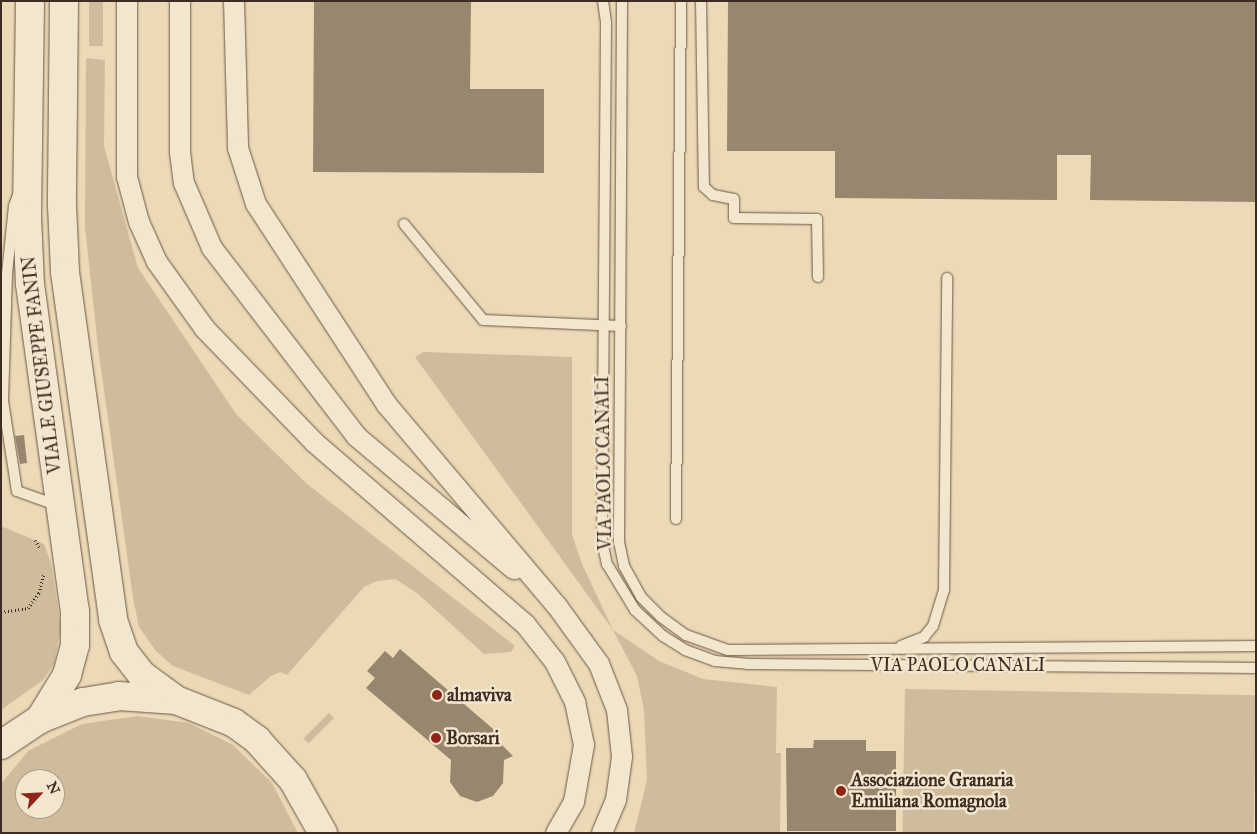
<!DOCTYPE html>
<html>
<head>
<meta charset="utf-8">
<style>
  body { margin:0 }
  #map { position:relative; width:1257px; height:834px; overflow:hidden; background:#ecd9b5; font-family:"IM FELL Great Primer",serif }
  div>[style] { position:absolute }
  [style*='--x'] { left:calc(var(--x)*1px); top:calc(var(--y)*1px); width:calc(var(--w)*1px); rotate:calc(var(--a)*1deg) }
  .green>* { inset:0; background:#cebc9c; transform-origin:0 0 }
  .building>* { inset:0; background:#98866e }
  .path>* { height:3px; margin-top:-1.5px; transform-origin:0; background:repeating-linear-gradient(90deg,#3e2c22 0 1px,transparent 0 3.5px) }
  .roads { filter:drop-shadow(0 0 1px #6a5747) drop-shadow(0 0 1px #6a5747) }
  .lane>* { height:10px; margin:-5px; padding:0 5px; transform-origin:5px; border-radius:5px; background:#f3e6cf }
  .street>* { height:20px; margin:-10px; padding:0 10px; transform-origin:10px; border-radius:10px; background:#f3e6cf }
  .secondary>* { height:28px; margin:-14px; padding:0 14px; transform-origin:14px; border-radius:14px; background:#f3e6cf }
  .dots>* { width:14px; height:14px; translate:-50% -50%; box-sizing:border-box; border:2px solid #f3e6cf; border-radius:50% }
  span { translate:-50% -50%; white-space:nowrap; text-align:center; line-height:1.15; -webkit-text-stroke:5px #f3e6cf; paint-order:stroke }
  .street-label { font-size:18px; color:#3e2c22 }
  .poi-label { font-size:18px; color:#3e2c22; font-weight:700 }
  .left { translate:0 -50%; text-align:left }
  .frame { position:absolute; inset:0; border:2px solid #3e2c22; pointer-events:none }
  .north { position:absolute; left:15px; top:769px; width:50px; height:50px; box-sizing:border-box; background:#f3e6cf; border:1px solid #ab9c8a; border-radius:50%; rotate:65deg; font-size:14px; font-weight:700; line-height:20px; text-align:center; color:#3e2c22 }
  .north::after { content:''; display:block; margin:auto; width:18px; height:22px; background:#8f2418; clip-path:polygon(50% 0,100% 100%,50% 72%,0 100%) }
</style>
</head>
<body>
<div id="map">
  <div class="green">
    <i style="left:89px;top:1px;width:14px;height:45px"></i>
    <i style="clip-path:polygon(86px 58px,105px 60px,104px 146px,138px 268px,236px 414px,307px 484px,515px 646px,511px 652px,484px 654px,417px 593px,395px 579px,377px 581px,364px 587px,287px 675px,280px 672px,271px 676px,249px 695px,173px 666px,156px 651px,139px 627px,133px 598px,98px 347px,85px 227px)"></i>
    <i style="clip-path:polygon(424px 352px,572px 357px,572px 535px,582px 564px,613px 630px,659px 661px,703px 679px,777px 687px,776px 753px,781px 753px,780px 833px,634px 833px,647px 780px,644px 710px,637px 676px,613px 630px,415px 357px)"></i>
    <i style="clip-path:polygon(1px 526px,44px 544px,51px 563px,61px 628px,54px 664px,43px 680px,1px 710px)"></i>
    <i style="left:905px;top:689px;width:351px;height:144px;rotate:1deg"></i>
    <i style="left:329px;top:713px;width:7px;height:36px;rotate:45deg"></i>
    <i style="clip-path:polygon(evenodd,137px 716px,189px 723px,233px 745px,272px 783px,298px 833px,1px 833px,1px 784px,28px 751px,82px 724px,137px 716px,25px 779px,55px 779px,55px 809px,25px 809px,25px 779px)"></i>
  </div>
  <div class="building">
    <i style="clip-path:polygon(314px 1px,471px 1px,470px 89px,544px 89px,544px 173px,313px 172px)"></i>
    <i style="clip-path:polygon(728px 1px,1256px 1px,1256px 202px,1090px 200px,1091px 155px,1057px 155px,1057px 200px,835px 198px,835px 151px,727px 151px)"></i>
    <i style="clip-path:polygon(24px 435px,27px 463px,20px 464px,15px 436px)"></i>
    <i style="clip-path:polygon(400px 649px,499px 734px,495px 738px,513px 756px,504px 760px,503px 783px,493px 796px,477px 802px,460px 796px,450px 782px,451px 760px,366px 688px,375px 678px,367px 671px,385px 651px,393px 658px)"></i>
    <i style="clip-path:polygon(814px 740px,866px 740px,866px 751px,896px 751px,896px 831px,787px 831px,786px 748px,813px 748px)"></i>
  </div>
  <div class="path">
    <i style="--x:35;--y:540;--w:9;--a:58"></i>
    <i style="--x:1;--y:612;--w:27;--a:-8"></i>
    <i style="--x:28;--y:608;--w:19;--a:-54"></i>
    <i style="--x:39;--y:593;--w:21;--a:-76"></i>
  </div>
  <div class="roads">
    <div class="lane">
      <i style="--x:603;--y:1;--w:22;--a:82"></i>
      <i style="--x:606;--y:23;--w:518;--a:90.44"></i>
      <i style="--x:602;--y:541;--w:24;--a:78"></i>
      <i style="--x:607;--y:564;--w:54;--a:58.7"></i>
      <i style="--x:635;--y:610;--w:38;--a:43"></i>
      <i style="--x:663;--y:636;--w:26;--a:32"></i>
      <i style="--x:685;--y:650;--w:32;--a:20"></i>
      <i style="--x:715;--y:661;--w:32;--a:5"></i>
      <i style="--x:747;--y:664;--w:509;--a:0.45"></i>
      <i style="--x:622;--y:1;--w:541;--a:90.32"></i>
      <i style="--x:619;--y:542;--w:25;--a:78"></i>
      <i style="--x:624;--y:566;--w:35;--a:61"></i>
      <i style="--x:641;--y:597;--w:28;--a:45"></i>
      <i style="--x:661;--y:617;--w:31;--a:36"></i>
      <i style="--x:686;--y:635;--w:45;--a:19.7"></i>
      <i style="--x:728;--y:650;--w:528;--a:-0.43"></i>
      <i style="--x:701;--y:1;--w:186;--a:89.1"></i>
      <i style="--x:704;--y:187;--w:12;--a:42"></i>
      <i style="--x:713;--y:195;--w:21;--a:11"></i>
      <i style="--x:734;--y:199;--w:19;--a:90"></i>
      <i style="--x:734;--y:218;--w:83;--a:0.7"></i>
      <i style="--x:817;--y:219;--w:58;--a:89"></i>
      <i style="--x:18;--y:195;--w:12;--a:110"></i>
      <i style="--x:14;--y:206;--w:68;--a:95.9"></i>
      <i style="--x:7;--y:274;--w:127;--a:91.8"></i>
      <i style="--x:3;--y:401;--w:91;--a:81.2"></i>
      <i style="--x:17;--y:491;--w:45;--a:19.7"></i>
      <i style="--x:404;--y:224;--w:124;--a:50.5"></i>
      <i style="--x:483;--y:320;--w:138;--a:2.5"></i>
      <i style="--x:676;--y:519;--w:518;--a:-89.45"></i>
      <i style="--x:901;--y:646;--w:25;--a:-21"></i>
      <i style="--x:924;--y:637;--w:14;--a:-51"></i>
      <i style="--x:933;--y:626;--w:38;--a:-73"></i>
      <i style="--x:944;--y:590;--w:312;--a:-89.4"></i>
    </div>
    <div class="street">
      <i style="--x:127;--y:1;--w:176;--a:90"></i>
      <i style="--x:127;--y:177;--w:47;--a:75.1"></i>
      <i style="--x:139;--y:222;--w:44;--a:65.8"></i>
      <i style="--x:157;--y:262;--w:82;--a:54.4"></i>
      <i style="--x:205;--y:329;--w:157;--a:46"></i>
      <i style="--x:314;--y:442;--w:279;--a:40.8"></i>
      <i style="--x:525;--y:624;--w:48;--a:51.7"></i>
      <i style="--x:555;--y:662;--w:45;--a:63.4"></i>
      <i style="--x:575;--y:702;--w:44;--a:78.2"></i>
      <i style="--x:584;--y:745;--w:58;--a:100"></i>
      <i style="--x:574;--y:802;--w:36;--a:120"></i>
      <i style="--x:180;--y:1;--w:151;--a:90"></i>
      <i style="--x:180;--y:152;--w:31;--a:83"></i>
      <i style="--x:184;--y:183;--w:71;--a:66.7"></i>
      <i style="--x:212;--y:248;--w:237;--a:52.5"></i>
      <i style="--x:356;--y:436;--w:207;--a:40.1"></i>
      <i style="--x:234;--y:1;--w:147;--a:88.4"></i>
      <i style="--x:238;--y:148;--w:59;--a:72.2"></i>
      <i style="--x:256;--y:204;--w:240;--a:56.9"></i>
      <i style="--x:387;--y:405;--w:263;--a:49.8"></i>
      <i style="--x:557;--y:606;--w:72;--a:54.1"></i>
      <i style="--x:599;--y:664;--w:49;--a:68.6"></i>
      <i style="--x:617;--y:710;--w:47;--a:83.9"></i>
      <i style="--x:622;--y:757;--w:43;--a:97.9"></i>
      <i style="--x:616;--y:800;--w:36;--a:113"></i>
    </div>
    <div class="secondary">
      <i style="--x:30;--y:1;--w:215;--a:90.8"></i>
      <i style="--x:27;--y:216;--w:68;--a:87.5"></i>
      <i style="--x:30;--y:284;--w:330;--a:82.2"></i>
      <i style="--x:75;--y:611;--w:34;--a:90"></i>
      <i style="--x:75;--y:645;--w:31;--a:105"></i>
      <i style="--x:67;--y:675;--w:52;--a:121.5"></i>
      <i style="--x:64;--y:1;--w:204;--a:90.6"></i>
      <i style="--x:62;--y:205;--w:67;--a:87.4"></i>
      <i style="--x:65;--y:272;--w:351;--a:82.1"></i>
      <i style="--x:113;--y:620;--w:34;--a:71"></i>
      <i style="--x:124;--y:652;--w:29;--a:52"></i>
      <i style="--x:142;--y:675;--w:42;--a:36.3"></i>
      <i style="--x:1;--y:745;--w:47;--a:-33.7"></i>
      <i style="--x:40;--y:719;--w:46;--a:-21.6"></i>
      <i style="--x:83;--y:702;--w:36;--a:-9"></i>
      <i style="--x:119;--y:696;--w:57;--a:4"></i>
      <i style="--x:176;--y:700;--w:62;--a:21.6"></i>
      <i style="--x:234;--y:723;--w:29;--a:36"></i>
      <i style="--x:257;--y:740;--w:54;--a:48"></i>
      <i style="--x:293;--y:780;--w:61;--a:60.5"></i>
    </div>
  </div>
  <div class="dots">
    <i style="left:437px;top:695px;background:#8f2418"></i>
    <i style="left:436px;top:738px;background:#8f2418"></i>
    <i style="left:841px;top:791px;background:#8f2418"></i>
  </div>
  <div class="street-label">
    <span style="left:42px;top:365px;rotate:-97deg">VIALE GIUSEPPE FANIN</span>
    <span style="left:604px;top:463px;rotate:-91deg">VIA PAOLO CANALI</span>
    <span style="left:958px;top:665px">VIA PAOLO CANALI</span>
  </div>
  <div class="poi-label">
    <span class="left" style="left:447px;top:695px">almaviva</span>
    <span class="left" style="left:446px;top:738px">Borsari</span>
    <span class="left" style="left:851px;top:791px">Associazione Granaria<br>Emiliana Romagnola</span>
  </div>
  <div class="frame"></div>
  <div class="north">N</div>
</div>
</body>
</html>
